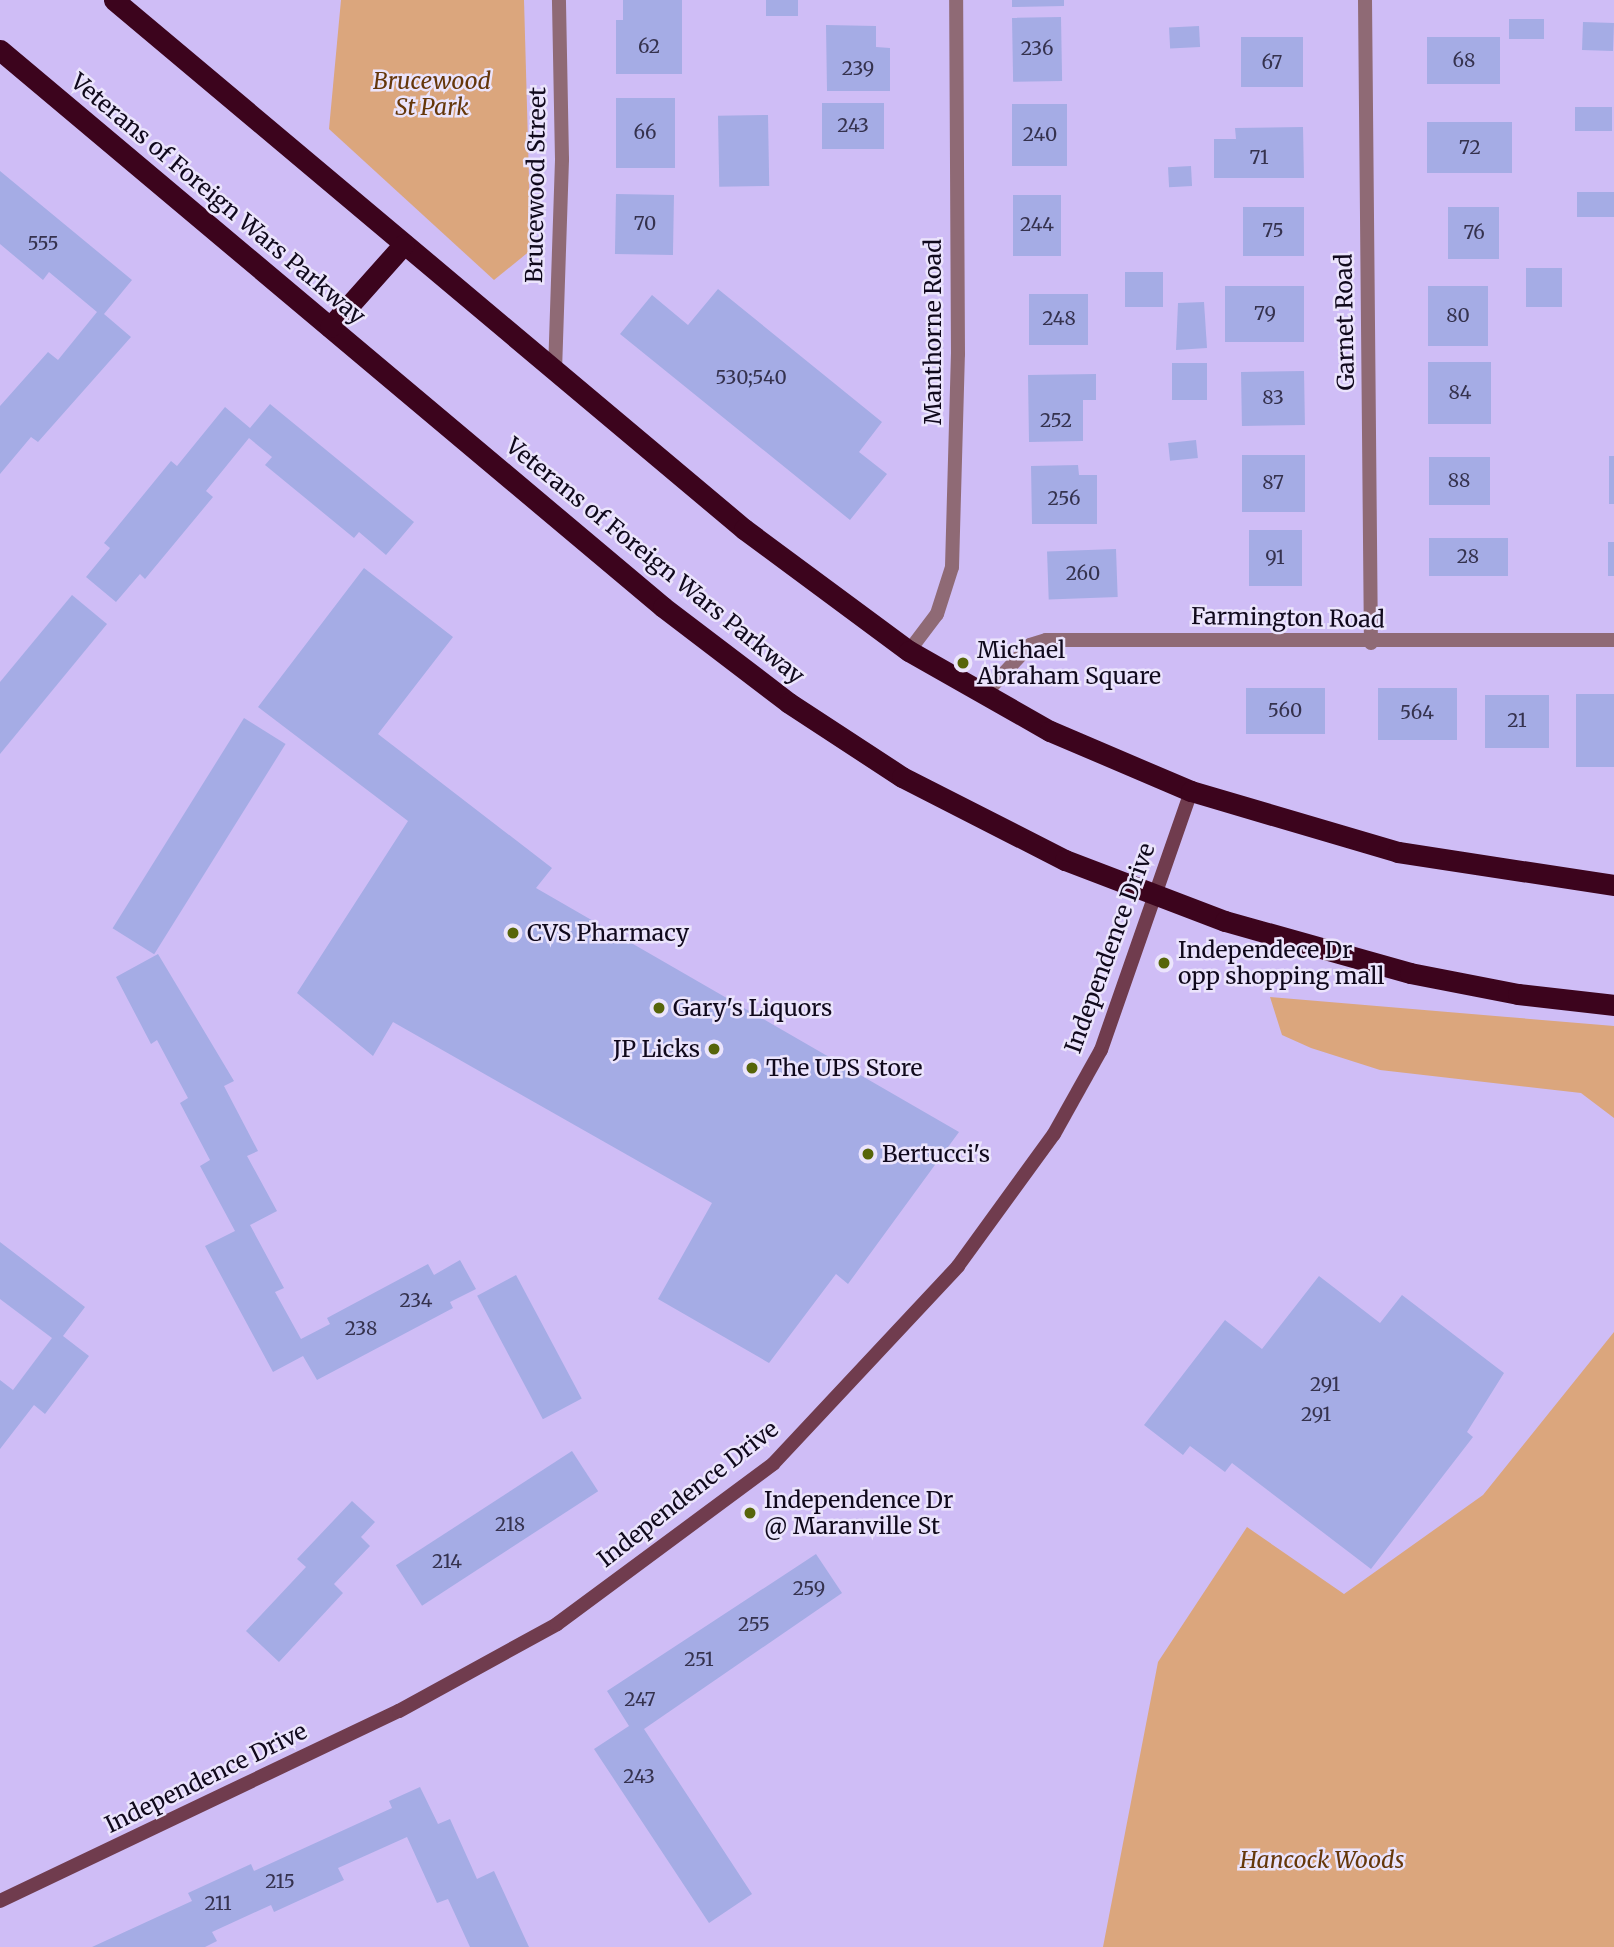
<!DOCTYPE html>
<html>
<head>
<meta charset="utf-8">
<style>
  body { margin:0 }
  #map { position:relative; width:1614px; height:1947px; overflow:hidden; background:#cfbdf6; font-family:Merriweather,serif }
  div>[style] { position:absolute }
  [style*='--x'] { left:calc(var(--x)*1px); top:calc(var(--y)*1px); width:calc(var(--w)*1px); rotate:calc(var(--a)*1deg) }
  .green>* { inset:0; background:#dba67d }
  .building>* { inset:0; background:#a5ace5; transform-origin:0 0 }
  .street>* { height:14px; margin:-7px; padding:0 7px; transform-origin:7px; border-radius:7px; background:#8f6a75 }
  .secondary>* { height:14px; margin:-7px; padding:0 7px; transform-origin:7px; border-radius:7px; background:#703c4e }
  .highway>* { height:21px; margin:-10.5px; padding:0 10.5px; transform-origin:10.5px; border-radius:10.5px; background:#3c041d }
  .dots>* { width:19px; height:19px; translate:-50% -50%; box-sizing:border-box; border:4px solid #ebe4fc; border-radius:50% }
  span { translate:-50% -50%; white-space:nowrap; text-align:center; line-height:1.15; -webkit-text-stroke:5px #ebe4fc; paint-order:stroke }
  .number-label { font-size:19px; color:#35324e }
  .number-label span { -webkit-text-stroke-width:0 }
  .park-label { font-size:23px; color:#65370a; font-style:italic }
  .street-label { font-size:23px; color:#10091c }
  .poi-label { font-size:23px; color:#10091c }
  .left { translate:0 -50%; text-align:left }
  .right { translate:-100% -50%; text-align:right }
</style>
</head>
<body>
<div id="map">
  <div class="green">
    <i style="clip-path:polygon(341px 0,524px 0,531px 250px,494px 280px,329px 129px)"></i>
    <i style="clip-path:polygon(1270px 997px,1614px 1026px,1614px 1118px,1581px 1093px,1380px 1070px,1311px 1048px,1282px 1035px)"></i>
    <i style="clip-path:polygon(1614px 1332px,1614px 1947px,1103px 1947px,1158px 1662px,1247px 1527px,1344px 1594px,1483px 1495px)"></i>
  </div>
  <div class="building">
    <i style="clip-path:polygon(623px 0,682px 0,682px 74px,616px 74px,616px 20px,623px 20px)"></i>
    <i style="left:766px;top:0;width:32px;height:16px"></i>
    <i style="clip-path:polygon(1012px 0,1064px 0,1064px 6px,1012px 7px)"></i>
    <i style="left:1061px;top:17px;width:64px;height:49px;rotate:89deg"></i>
    <i style="left:1509px;top:19px;width:35px;height:20px"></i>
    <i style="left:1583px;top:22px;width:31px;height:28px;rotate:2deg"></i>
    <i style="clip-path:polygon(826px 25px,876px 26px,876px 47px,890px 48px,890px 91px,827px 91px)"></i>
    <i style="left:1199px;top:26px;width:21px;height:30px;rotate:87deg"></i>
    <i style="left:1303px;top:37px;width:50px;height:62px;rotate:90deg"></i>
    <i style="left:1500px;top:37px;width:47px;height:73px;rotate:90deg"></i>
    <i style="left:616px;top:98px;width:59px;height:70px"></i>
    <i style="left:822px;top:103px;width:62px;height:46px"></i>
    <i style="left:1067px;top:104px;width:62px;height:55px;rotate:90deg"></i>
    <i style="left:1612px;top:107px;width:24px;height:37px;rotate:90deg"></i>
    <i style="left:768px;top:115px;width:71px;height:50px;rotate:89deg"></i>
    <i style="left:1427px;top:122px;width:85px;height:51px"></i>
    <i style="clip-path:polygon(1303px 127px,1304px 178px,1214px 178px,1214px 139px,1236px 139px,1235px 128px)"></i>
    <i style="left:1191px;top:166px;width:20px;height:23px;rotate:87deg"></i>
    <i style="clip-path:polygon(0 171px,132px 280px,104px 314px,131px 337px,38px 442px,31px 437px,0 474px,0 406px,48px 352px,58px 360px,97px 312px,49px 272px,43px 280px,0 244px)"></i>
    <i style="left:1614px;top:192px;width:25px;height:37px;rotate:90deg"></i>
    <i style="left:616px;top:194px;width:58px;height:60px;rotate:1deg"></i>
    <i style="left:1013px;top:195px;width:48px;height:61px"></i>
    <i style="left:1243px;top:207px;width:61px;height:49px"></i>
    <i style="left:1448px;top:207px;width:51px;height:52px"></i>
    <i style="left:1526px;top:268px;width:36px;height:39px"></i>
    <i style="left:1125px;top:272px;width:38px;height:35px"></i>
    <i style="left:1304px;top:286px;width:56px;height:79px;rotate:90deg"></i>
    <i style="left:1428px;top:286px;width:60px;height:60px"></i>
    <i style="clip-path:polygon(718px 289px,882px 422px,859px 452px,887px 474px,850px 520px,620px 334px,652px 295px,688px 325px)"></i>
    <i style="left:1029px;top:294px;width:59px;height:51px"></i>
    <i style="clip-path:polygon(1204px 302px,1207px 348px,1176px 350px,1178px 303px)"></i>
    <i style="left:1428px;top:362px;width:63px;height:62px"></i>
    <i style="left:1172px;top:363px;width:35px;height:37px"></i>
    <i style="left:1304px;top:371px;width:54px;height:63px;rotate:89deg"></i>
    <i style="clip-path:polygon(1096px 374px,1096px 400px,1083px 400px,1083px 441px,1029px 442px,1028px 375px)"></i>
    <i style="clip-path:polygon(270px 404px,414px 522px,386px 555px,359px 532px,354px 538px,265px 465px,272px 457px,249px 438px,206px 491px,213px 497px,145px 579px,140px 574px,116px 602px,86px 577px,110px 548px,104px 543px,171px 461px,177px 466px,225px 407px,250px 428px)"></i>
    <i style="left:1196px;top:440px;width:18px;height:28px;rotate:84deg"></i>
    <i style="left:1242px;top:455px;width:63px;height:57px"></i>
    <i style="left:1609px;top:456px;width:5px;height:48px"></i>
    <i style="left:1429px;top:457px;width:61px;height:48px"></i>
    <i style="clip-path:polygon(1078px 465px,1079px 475px,1097px 475px,1097px 524px,1032px 524px,1031px 466px)"></i>
    <i style="left:1249px;top:530px;width:53px;height:56px"></i>
    <i style="left:1429px;top:538px;width:79px;height:38px"></i>
    <i style="left:1608px;top:542px;width:6px;height:34px"></i>
    <i style="left:1116px;top:549px;width:48px;height:69px;rotate:88deg"></i>
    <i style="clip-path:polygon(364px 568px,453px 637px,378px 734px,552px 868px,536px 888px,959px 1132px,848px 1284px,836px 1274px,769px 1363px,658px 1299px,712px 1203px,393px 1022px,373px 1056px,297px 993px,408px 821px,258px 707px)"></i>
    <i style="clip-path:polygon(72px 595px,107px 624px,0 754px,0 682px)"></i>
    <i style="left:1246px;top:688px;width:79px;height:46px"></i>
    <i style="left:1378px;top:688px;width:79px;height:52px"></i>
    <i style="left:1576px;top:694px;width:38px;height:73px"></i>
    <i style="left:1485px;top:695px;width:64px;height:53px"></i>
    <i style="left:244px;top:718px;width:49px;height:248px;rotate:32deg"></i>
    <i style="clip-path:polygon(158px 954px,234px 1081px,224px 1086px,258px 1151px,247px 1156px,277px 1211px,250px 1225px,284px 1288px,275px 1292px,301px 1339px,330px 1324px,327px 1318px,428px 1264px,434px 1275px,460px 1260px,476px 1289px,450px 1302px,453px 1308px,317px 1380px,303px 1356px,273px 1372px,205px 1246px,235px 1231px,200px 1166px,210px 1160px,180px 1103px,188px 1098px,157px 1040px,151px 1044px,116px 977px)"></i>
    <i style="clip-path:polygon(0 1242px,85px 1307px,63px 1336px,89px 1356px,45px 1414px,34px 1405px,0 1449px,0 1380px,13px 1390px,52px 1338px,0 1299px)"></i>
    <i style="left:516px;top:1275px;width:140px;height:44px;rotate:62deg"></i>
    <i style="clip-path:polygon(1319px 1276px,1380px 1323px,1402px 1295px,1504px 1373px,1467px 1432px,1473px 1437px,1371px 1569px,1232px 1463px,1225px 1472px,1190px 1446px,1183px 1455px,1144px 1425px,1225px 1320px,1262px 1349px)"></i>
    <i style="left:572px;top:1451px;width:48px;height:210px;rotate:57deg"></i>
    <i style="clip-path:polygon(352px 1501px,375px 1522px,361px 1537px,370px 1546px,334px 1584px,343px 1593px,279px 1662px,246px 1631px,306px 1567px,297px 1559px)"></i>
    <i style="clip-path:polygon(816px 1554px,842px 1593px,644px 1729px,752px 1894px,709px 1923px,594px 1749px,629px 1726px,607px 1691px)"></i>
    <i style="clip-path:polygon(420px 1787px,438px 1824px,450px 1819px,477px 1879px,494px 1871px,529px 1947px,470px 1947px,448px 1899px,437px 1903px,407px 1837px,338px 1868px,344px 1880px,274px 1912px,271px 1905px,212px 1932px,217px 1941px,205px 1947px,92px 1947px,192px 1901px,188px 1893px,251px 1864px,254px 1871px,392px 1808px,389px 1801px)"></i>
  </div>
  <div class="street">
    <i style="--x:1365;--y:0;--w:643;--a:89.47"></i>
    <i style="--x:555;--y:371;--w:212;--a:-88.1"></i>
    <i style="--x:562;--y:159;--w:159;--a:-91.1"></i>
    <i style="--x:909;--y:651;--w:46;--a:-52.9"></i>
    <i style="--x:937;--y:614;--w:49;--a:-72.3"></i>
    <i style="--x:952;--y:567;--w:213;--a:-88.4"></i>
    <i style="--x:958;--y:354;--w:354;--a:-90.3"></i>
    <i style="--x:984;--y:695;--w:68;--a:-47.4"></i>
    <i style="--x:1030;--y:645;--w:17;--a:-17"></i>
    <i style="--x:1046;--y:640;--w:568;--a:0"></i>
  </div>
  <div class="secondary">
    <i style="--x:0;--y:1901;--w:442;--a:-25.5"></i>
    <i style="--x:399;--y:1711;--w:180;--a:-28.8"></i>
    <i style="--x:557;--y:1624;--w:269;--a:-36.5"></i>
    <i style="--x:773;--y:1464;--w:271;--a:-46.9"></i>
    <i style="--x:958;--y:1266;--w:163;--a:-54"></i>
    <i style="--x:1054;--y:1134;--w:96;--a:-60.8"></i>
    <i style="--x:1101;--y:1050;--w:274;--a:-70.8"></i>
  </div>
  <div class="highway">
    <i style="--x:114;--y:0;--w:823;--a:40.02"></i>
    <i style="--x:744;--y:529;--w:205;--a:36.5"></i>
    <i style="--x:909;--y:651;--w:162;--a:29.6"></i>
    <i style="--x:1050;--y:731;--w:153;--a:23.1"></i>
    <i style="--x:1191;--y:791;--w:216;--a:16.4"></i>
    <i style="--x:1398;--y:852;--w:219;--a:8.7"></i>
    <i style="--x:0;--y:50;--w:866;--a:40.03"></i>
    <i style="--x:663;--y:607;--w:158;--a:37.3"></i>
    <i style="--x:789;--y:703;--w:135;--a:33.2"></i>
    <i style="--x:902;--y:777;--w:183;--a:27"></i>
    <i style="--x:1065;--y:860;--w:171;--a:20.9"></i>
    <i style="--x:1225;--y:921;--w:192;--a:15.7"></i>
    <i style="--x:1410;--y:973;--w:110;--a:11"></i>
    <i style="--x:1518;--y:994;--w:97;--a:6.5"></i>
    <i style="--x:330;--y:327;--w:111;--a:-48.3"></i>
  </div>
  <div class="dots">
    <i style="left:963px;top:663px;background:#57650a"></i>
    <i style="left:513px;top:933px;background:#57650a"></i>
    <i style="left:1164px;top:963px;background:#57650a"></i>
    <i style="left:659px;top:1008px;background:#57650a"></i>
    <i style="left:714px;top:1049px;background:#57650a"></i>
    <i style="left:752px;top:1068px;background:#57650a"></i>
    <i style="left:868px;top:1154px;background:#57650a"></i>
    <i style="left:750px;top:1513px;background:#57650a"></i>
  </div>
  <div class="number-label">
    <span style="left:649px;top:47px">62</span>
    <span style="left:1037px;top:49px">236</span>
    <span style="left:1464px;top:61px">68</span>
    <span style="left:1272px;top:63px">67</span>
    <span style="left:858px;top:69px">239</span>
    <span style="left:853px;top:126px">243</span>
    <span style="left:645px;top:133px">66</span>
    <span style="left:1040px;top:135px">240</span>
    <span style="left:1470px;top:148px">72</span>
    <span style="left:1259px;top:158px">71</span>
    <span style="left:645px;top:224px">70</span>
    <span style="left:1037px;top:225px">244</span>
    <span style="left:1273px;top:231px">75</span>
    <span style="left:1474px;top:233px">76</span>
    <span style="left:43px;top:244px">555</span>
    <span style="left:1265px;top:314px">79</span>
    <span style="left:1458px;top:316px">80</span>
    <span style="left:1059px;top:319px">248</span>
    <span style="left:751px;top:378px">530;540</span>
    <span style="left:1460px;top:393px">84</span>
    <span style="left:1273px;top:398px">83</span>
    <span style="left:1056px;top:421px">252</span>
    <span style="left:1459px;top:481px">88</span>
    <span style="left:1273px;top:483px">87</span>
    <span style="left:1064px;top:499px">256</span>
    <span style="left:1468px;top:557px">28</span>
    <span style="left:1275px;top:558px">91</span>
    <span style="left:1083px;top:574px">260</span>
    <span style="left:1285px;top:711px">560</span>
    <span style="left:1417px;top:713px">564</span>
    <span style="left:1517px;top:721px">21</span>
    <span style="left:416px;top:1301px">234</span>
    <span style="left:361px;top:1329px">238</span>
    <span style="left:1325px;top:1385px">291</span>
    <span style="left:1316px;top:1415px">291</span>
    <span style="left:510px;top:1525px">218</span>
    <span style="left:447px;top:1562px">214</span>
    <span style="left:809px;top:1589px">259</span>
    <span style="left:754px;top:1625px">255</span>
    <span style="left:699px;top:1660px">251</span>
    <span style="left:640px;top:1700px">247</span>
    <span style="left:639px;top:1777px">243</span>
    <span style="left:280px;top:1882px">215</span>
    <span style="left:218px;top:1904px">211</span>
  </div>
  <div class="park-label">
    <span style="left:432px;top:94px">Brucewood<br>St Park</span>
    <span style="left:1322px;top:1860px">Hancock Woods</span>
  </div>
  <div class="street-label">
    <span style="left:536px;top:185px;rotate:-89deg">Brucewood Street</span>
    <span style="left:218px;top:199px;rotate:40deg">Veterans of Foreign Wars Parkway</span>
    <span style="left:1345px;top:322px;rotate:-91deg">Garnet Road</span>
    <span style="left:933px;top:332px;rotate:-90deg">Manthorne Road</span>
    <span style="left:655px;top:561px;rotate:39deg">Veterans of Foreign Wars Parkway</span>
    <span style="left:1288px;top:618px;rotate:1deg">Farmington Road</span>
    <span style="left:1110px;top:948px;rotate:-70deg">Independence Drive</span>
    <span style="left:688px;top:1494px;rotate:-38deg">Independence Drive</span>
    <span style="left:206px;top:1778px;rotate:-26deg">Independence Drive</span>
  </div>
  <div class="poi-label">
    <span class="left" style="left:977px;top:663px">Michael<br>Abraham Square</span>
    <span class="left" style="left:527px;top:933px">CVS Pharmacy</span>
    <span class="left" style="left:1178px;top:963px">Independece Dr<br>opp shopping mall</span>
    <span class="left" style="left:673px;top:1008px">Gary's Liquors</span>
    <span class="right" style="left:700px;top:1049px">JP Licks</span>
    <span class="left" style="left:766px;top:1068px">The UPS Store</span>
    <span class="left" style="left:882px;top:1154px">Bertucci's</span>
    <span class="left" style="left:764px;top:1513px">Independence Dr<br>@ Maranville St</span>
  </div>
</div>
</body>
</html>
